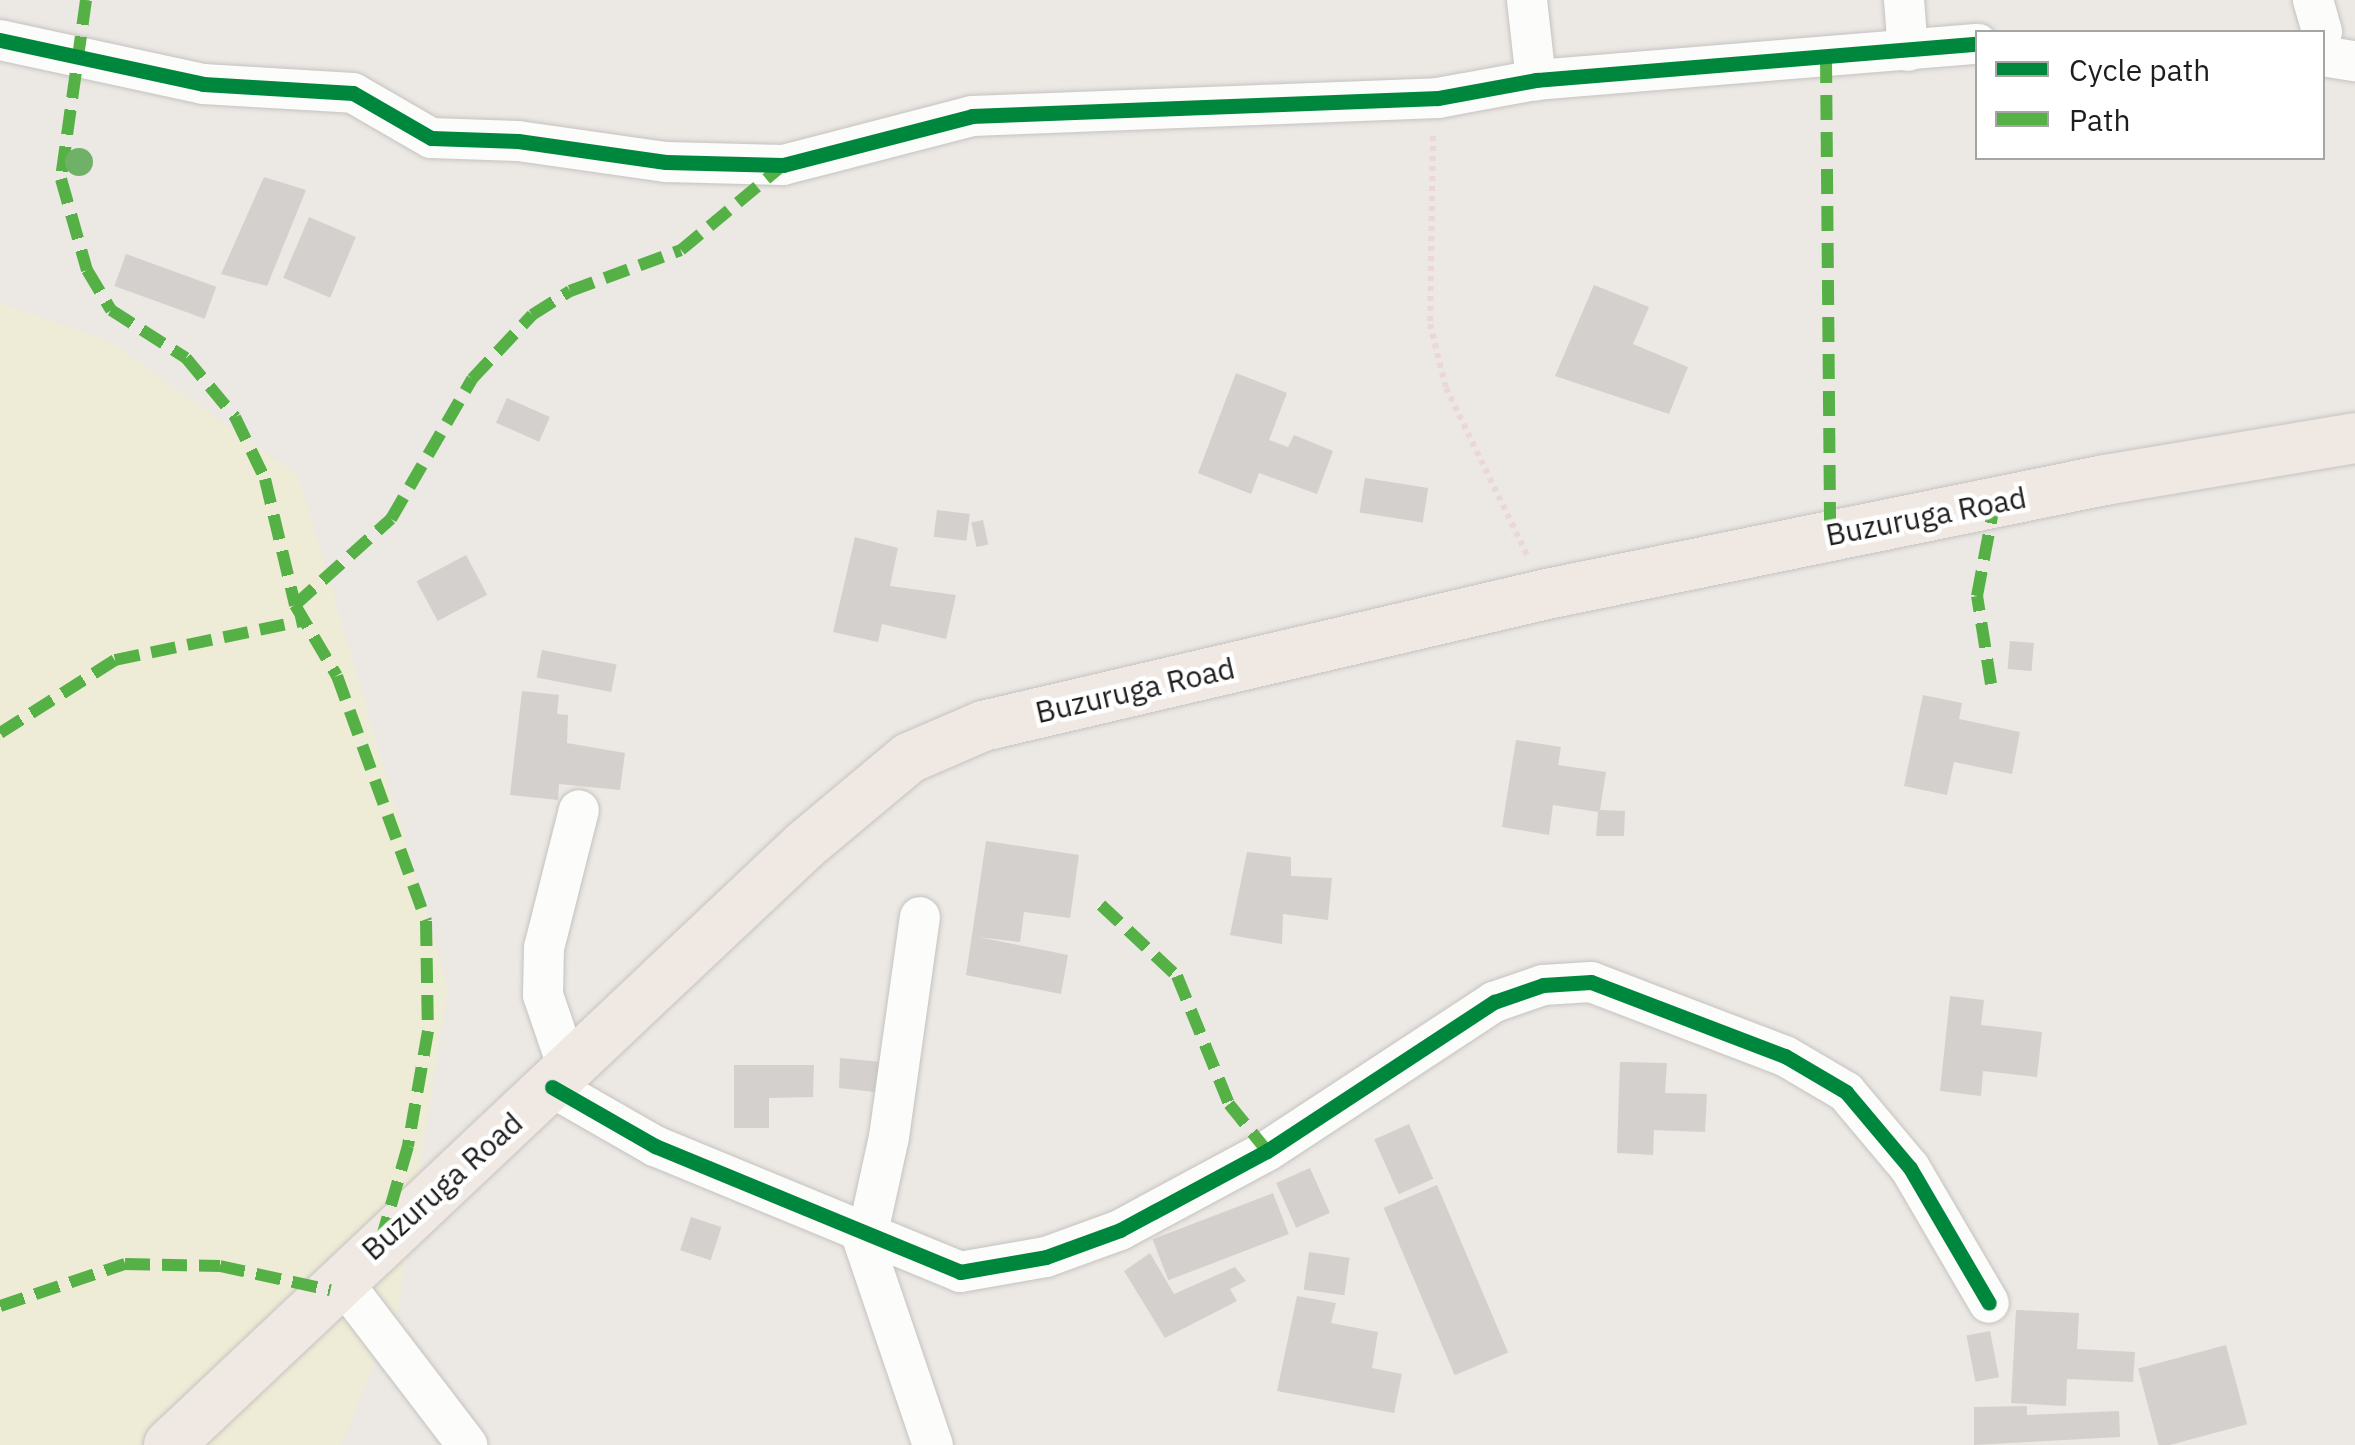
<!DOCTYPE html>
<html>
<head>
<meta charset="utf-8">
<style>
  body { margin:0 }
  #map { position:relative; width:2355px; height:1445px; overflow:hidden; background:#ece8e4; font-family:"IBM Plex Sans",sans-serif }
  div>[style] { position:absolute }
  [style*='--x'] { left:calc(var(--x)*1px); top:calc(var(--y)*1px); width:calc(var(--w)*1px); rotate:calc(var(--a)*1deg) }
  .farmland>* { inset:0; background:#eeebd6 }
  .building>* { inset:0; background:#d4d0cd; transform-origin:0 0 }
  .path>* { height:6px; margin-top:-3px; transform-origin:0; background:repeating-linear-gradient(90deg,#ebd7d8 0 5px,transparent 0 10px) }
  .roads { filter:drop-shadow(0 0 2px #c4c3c1) drop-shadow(0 0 2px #c4c3c1) }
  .minor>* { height:40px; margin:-20px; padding:0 20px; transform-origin:20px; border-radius:20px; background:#fcfcfb }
  .major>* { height:50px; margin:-25px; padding:0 25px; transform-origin:25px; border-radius:25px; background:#f0e9e3 }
  .quiet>* { height:12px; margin-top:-6px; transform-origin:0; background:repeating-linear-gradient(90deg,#55b145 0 25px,transparent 0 37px) }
  .cycleway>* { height:15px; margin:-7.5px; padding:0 7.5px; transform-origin:7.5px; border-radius:7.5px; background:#00873e }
  .trees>* { width:28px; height:28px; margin:-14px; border-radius:50%; background:#6fb267 }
  span { translate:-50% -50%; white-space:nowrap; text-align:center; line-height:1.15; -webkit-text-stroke:9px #fff; paint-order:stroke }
  .street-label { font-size:30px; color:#1d1d1d }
  .legend { position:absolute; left:1975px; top:30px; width:350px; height:130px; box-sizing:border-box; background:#fff; border:2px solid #a5a5a5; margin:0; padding:12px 18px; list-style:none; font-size:30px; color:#1d1d1d }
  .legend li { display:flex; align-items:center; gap:20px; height:50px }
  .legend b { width:50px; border:2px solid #a5a5a5 }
</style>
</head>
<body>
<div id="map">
  <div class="farmland">
    <i style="clip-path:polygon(0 303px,107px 340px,299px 476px,448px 987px,398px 1309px,341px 1445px,0 1445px)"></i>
  </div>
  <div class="building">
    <i style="clip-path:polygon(264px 177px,306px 190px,267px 286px,221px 274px)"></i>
    <i style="left:309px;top:217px;width:51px;height:66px;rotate:23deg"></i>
    <i style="left:126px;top:254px;width:96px;height:34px;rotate:20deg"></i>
    <i style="clip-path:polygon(1594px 285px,1649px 307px,1633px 344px,1688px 367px,1669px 414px,1555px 376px)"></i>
    <i style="clip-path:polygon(1236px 373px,1287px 393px,1269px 440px,1288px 447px,1294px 435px,1333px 451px,1317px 494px,1259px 473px,1251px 494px,1198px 473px)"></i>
    <i style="left:507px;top:398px;width:47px;height:27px;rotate:24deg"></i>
    <i style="left:1365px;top:478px;width:64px;height:35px;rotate:9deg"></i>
    <i style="left:937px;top:510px;width:33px;height:27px;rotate:7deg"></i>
    <i style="left:983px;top:520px;width:25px;height:12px;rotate:78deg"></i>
    <i style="clip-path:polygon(855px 537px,898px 548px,890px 586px,956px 595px,946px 639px,882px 624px,878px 642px,833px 632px)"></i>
    <i style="left:466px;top:555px;width:45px;height:56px;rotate:62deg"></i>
    <i style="left:2010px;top:641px;width:24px;height:28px;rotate:5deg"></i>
    <i style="left:542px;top:650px;width:76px;height:28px;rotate:11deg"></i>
    <i style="clip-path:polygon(522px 691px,559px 695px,557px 714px,568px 715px,567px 743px,625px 753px,620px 790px,559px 784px,558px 800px,510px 795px)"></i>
    <i style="clip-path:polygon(1923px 695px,1962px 703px,1959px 719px,2020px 732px,2012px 774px,1954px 762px,1947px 795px,1904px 786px)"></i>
    <i style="clip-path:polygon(1516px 740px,1561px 747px,1558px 765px,1606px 772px,1600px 810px,1625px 811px,1624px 836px,1596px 836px,1598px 812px,1553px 805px,1549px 835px,1502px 827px)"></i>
    <i style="clip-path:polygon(986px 841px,1079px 855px,1070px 918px,1024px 912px,1020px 942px,978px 937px,1068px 955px,1061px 994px,966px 975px)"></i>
    <i style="clip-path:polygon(1247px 852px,1291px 857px,1291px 876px,1332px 878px,1328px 920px,1283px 914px,1282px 944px,1230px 935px)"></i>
    <i style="clip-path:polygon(1950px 996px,1984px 1000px,1981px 1025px,2042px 1032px,2037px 1077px,1983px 1071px,1981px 1096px,1940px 1091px)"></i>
    <i style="clip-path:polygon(840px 1058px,883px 1062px,884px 1093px,839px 1088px)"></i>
    <i style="clip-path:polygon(1620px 1062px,1667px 1063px,1665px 1093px,1707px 1094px,1705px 1132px,1654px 1130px,1653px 1155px,1617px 1153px)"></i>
    <i style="clip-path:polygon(734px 1065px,814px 1065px,813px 1097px,769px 1098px,769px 1128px,734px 1128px)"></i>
    <i style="left:1409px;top:1124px;width:60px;height:38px;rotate:66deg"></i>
    <i style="left:1310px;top:1168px;width:49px;height:37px;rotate:66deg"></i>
    <i style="left:1437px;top:1185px;width:182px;height:58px;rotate:67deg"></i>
    <i style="left:1273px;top:1193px;width:44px;height:129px;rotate:69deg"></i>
    <i style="left:691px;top:1217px;width:32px;height:35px;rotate:18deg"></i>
    <i style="left:1309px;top:1252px;width:41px;height:38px;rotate:8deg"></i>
    <i style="clip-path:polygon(1150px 1253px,1174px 1294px,1235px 1267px,1246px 1281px,1230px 1289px,1237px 1301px,1165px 1338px,1124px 1271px)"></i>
    <i style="clip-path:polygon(1297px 1296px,1336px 1303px,1331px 1323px,1378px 1332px,1372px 1368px,1402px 1374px,1394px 1413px,1277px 1391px)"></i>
    <i style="clip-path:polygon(2016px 1310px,2079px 1313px,2077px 1349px,2135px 1352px,2133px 1382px,2067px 1379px,2066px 1406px,2011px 1403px)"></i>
    <i style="left:1990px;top:1331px;width:47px;height:24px;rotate:79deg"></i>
    <i style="left:2226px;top:1345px;width:82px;height:91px;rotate:75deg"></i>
    <i style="clip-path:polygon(2027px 1406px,2027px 1415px,2119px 1411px,2120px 1437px,1974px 1445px,1974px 1407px)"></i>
  </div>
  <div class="path">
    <i style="--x:1433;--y:136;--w:188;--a:90.9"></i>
    <i style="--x:1430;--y:324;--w:66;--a:76"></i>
    <i style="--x:1446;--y:388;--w:188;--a:64.1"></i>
  </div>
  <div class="roads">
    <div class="minor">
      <i style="--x:1527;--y:0;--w:81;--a:83.6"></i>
      <i style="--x:1904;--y:0;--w:51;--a:85.5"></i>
      <i style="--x:2313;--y:0;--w:33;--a:74"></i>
      <i style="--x:0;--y:40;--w:208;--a:12.2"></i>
      <i style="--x:203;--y:84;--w:150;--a:3.4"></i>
      <i style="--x:353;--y:93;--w:90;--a:30"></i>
      <i style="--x:431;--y:138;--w:87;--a:2"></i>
      <i style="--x:518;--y:141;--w:149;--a:8.1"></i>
      <i style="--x:666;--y:162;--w:117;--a:1.5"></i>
      <i style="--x:783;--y:165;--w:195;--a:-14.5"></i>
      <i style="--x:972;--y:116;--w:466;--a:-2.2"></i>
      <i style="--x:1438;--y:98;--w:100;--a:-10.4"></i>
      <i style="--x:1536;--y:80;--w:443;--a:-4.7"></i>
      <i style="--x:2322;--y:56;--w:33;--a:9"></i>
      <i style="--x:569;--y:1071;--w:80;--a:-108.9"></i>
      <i style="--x:543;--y:995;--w:47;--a:-88.8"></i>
      <i style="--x:544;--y:948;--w:142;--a:-75.8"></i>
      <i style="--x:552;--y:1087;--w:119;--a:29.8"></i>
      <i style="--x:655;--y:1146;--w:330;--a:22.4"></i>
      <i style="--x:960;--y:1272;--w:87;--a:-9.9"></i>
      <i style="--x:1046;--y:1257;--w:79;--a:-20"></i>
      <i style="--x:1120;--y:1230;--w:167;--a:-28.3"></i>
      <i style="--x:1267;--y:1151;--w:272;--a:-33.3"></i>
      <i style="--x:1494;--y:1002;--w:52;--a:-19.1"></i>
      <i style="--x:1543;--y:985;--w:48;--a:-3.6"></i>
      <i style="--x:1591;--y:982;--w:208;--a:20.9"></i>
      <i style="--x:1785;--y:1056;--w:71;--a:30.5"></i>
      <i style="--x:1846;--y:1092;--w:99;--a:49.9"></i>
      <i style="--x:1910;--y:1168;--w:156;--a:59.7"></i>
      <i style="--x:861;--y:1234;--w:223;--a:71.2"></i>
      <i style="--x:867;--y:1237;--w:102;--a:-77.6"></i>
      <i style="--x:889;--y:1137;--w:222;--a:-82"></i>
      <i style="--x:341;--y:1280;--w:208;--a:52.6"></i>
    </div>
    <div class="major">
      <i style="--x:169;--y:1445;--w:874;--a:-43.33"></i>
      <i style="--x:805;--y:845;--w:136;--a:-39.9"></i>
      <i style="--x:909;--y:758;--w:81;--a:-23.4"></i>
      <i style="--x:983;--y:726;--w:579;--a:-13.17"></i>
      <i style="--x:1547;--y:594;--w:570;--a:-11.55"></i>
      <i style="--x:2105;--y:480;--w:254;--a:-9.5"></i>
    </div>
  </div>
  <div class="quiet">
    <i style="--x:86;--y:0;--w:181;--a:98"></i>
    <i style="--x:61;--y:179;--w:95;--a:74.1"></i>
    <i style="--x:87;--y:270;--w:47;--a:59"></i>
    <i style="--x:111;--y:310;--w:89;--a:32.6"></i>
    <i style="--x:186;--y:358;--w:77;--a:50.3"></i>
    <i style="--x:235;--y:417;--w:69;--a:64.2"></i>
    <i style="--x:265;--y:479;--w:130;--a:76.6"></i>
    <i style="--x:295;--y:605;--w:82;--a:59.4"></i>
    <i style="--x:337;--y:676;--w:261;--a:70"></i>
    <i style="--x:426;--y:921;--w:110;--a:89"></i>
    <i style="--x:428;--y:1031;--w:117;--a:99.9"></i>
    <i style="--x:408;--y:1146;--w:98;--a:106"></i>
    <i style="--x:1826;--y:58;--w:477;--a:89.5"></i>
    <i style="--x:295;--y:605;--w:129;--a:-41.9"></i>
    <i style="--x:391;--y:519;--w:162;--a:-59.9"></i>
    <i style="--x:472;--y:379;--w:88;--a:-46.8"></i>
    <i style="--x:532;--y:315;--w:45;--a:-32.3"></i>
    <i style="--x:570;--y:291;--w:118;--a:-20.3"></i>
    <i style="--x:681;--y:250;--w:133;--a:-39.8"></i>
    <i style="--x:1991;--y:684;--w:89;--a:-99"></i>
    <i style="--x:1977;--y:596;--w:97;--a:-79.3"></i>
    <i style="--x:0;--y:733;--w:136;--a:-32.4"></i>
    <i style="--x:115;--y:660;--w:191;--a:-11.8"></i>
    <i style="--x:1101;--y:905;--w:104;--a:43.1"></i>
    <i style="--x:1177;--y:976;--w:138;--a:67.9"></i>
    <i style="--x:1229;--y:1104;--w:60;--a:51"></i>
    <i style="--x:0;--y:1306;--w:132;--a:-18.6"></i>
    <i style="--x:125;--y:1264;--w:95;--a:1.2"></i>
    <i style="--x:220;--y:1266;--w:113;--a:12.3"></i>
  </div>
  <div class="cycleway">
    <i style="--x:0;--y:40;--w:208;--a:12.2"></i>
    <i style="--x:203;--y:84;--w:150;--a:3.4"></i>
    <i style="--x:353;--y:93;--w:90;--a:30"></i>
    <i style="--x:431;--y:138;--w:87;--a:2"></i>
    <i style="--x:518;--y:141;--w:149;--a:8.1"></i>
    <i style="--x:666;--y:162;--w:117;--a:1.5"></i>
    <i style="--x:783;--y:165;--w:195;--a:-14.5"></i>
    <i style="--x:972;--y:116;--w:466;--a:-2.2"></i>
    <i style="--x:1438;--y:98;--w:100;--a:-10.4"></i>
    <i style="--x:1536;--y:80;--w:443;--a:-4.7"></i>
    <i style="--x:552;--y:1087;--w:119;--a:29.8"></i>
    <i style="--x:655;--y:1146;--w:330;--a:22.4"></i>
    <i style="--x:960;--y:1272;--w:87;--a:-9.9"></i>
    <i style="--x:1046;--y:1257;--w:79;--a:-20"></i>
    <i style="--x:1120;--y:1230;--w:167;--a:-28.3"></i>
    <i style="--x:1267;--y:1151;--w:272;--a:-33.3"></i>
    <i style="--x:1494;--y:1002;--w:52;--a:-19.1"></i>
    <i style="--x:1543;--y:985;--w:48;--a:-3.6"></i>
    <i style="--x:1591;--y:982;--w:208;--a:20.9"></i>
    <i style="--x:1785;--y:1056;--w:71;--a:30.5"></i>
    <i style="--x:1846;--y:1092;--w:99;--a:49.9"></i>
    <i style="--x:1910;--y:1168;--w:156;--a:59.7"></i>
  </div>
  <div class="trees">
    <i style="left:79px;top:162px"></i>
  </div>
  <div class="street-label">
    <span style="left:1926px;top:516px;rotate:-11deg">Buzuruga Road</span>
    <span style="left:1135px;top:690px;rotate:-13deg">Buzuruga Road</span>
    <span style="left:442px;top:1186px;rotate:-42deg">Buzuruga Road</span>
  </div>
  <ul class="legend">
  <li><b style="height:12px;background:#00873e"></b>Cycle path</li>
  <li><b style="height:12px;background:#55b145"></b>Path</li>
  </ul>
</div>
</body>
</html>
